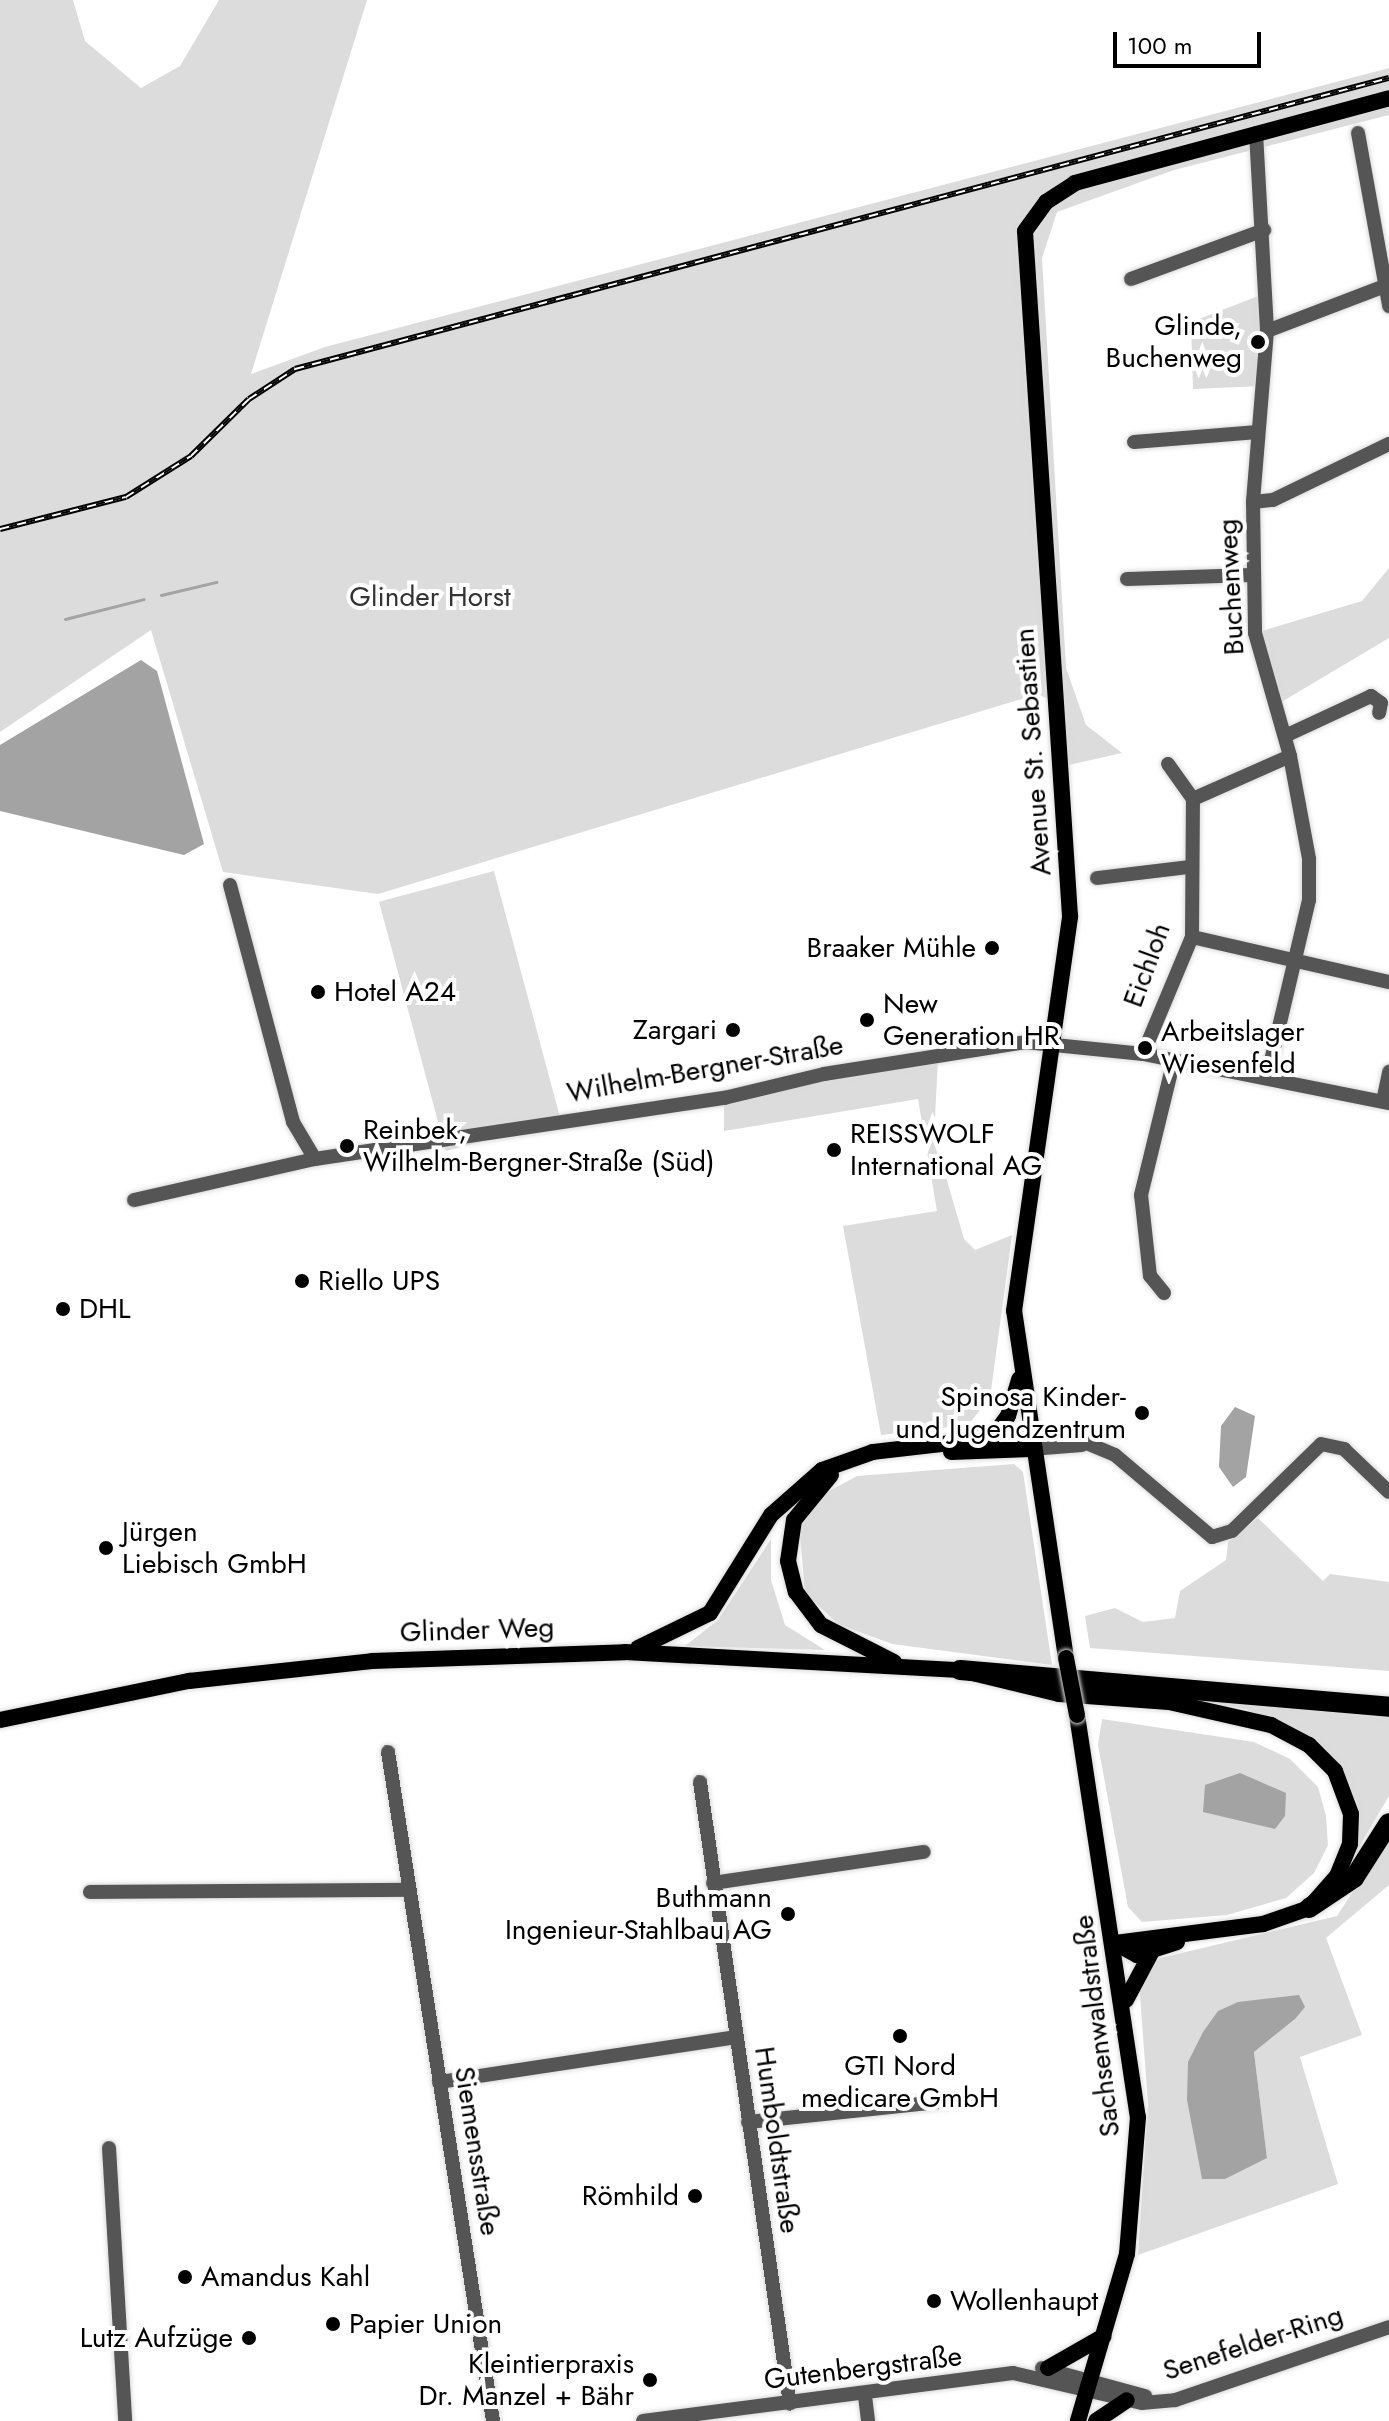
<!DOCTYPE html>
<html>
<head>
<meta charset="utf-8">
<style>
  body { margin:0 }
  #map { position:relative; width:1389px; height:2421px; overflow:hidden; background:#fff; font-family:Jost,sans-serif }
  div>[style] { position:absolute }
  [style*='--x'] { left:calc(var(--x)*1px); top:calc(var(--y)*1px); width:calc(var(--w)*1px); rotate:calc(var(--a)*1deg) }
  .green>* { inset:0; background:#dcdcdc; transform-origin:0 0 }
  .water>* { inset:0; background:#a3a3a3 }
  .stream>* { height:3px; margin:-1.5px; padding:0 1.5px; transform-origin:1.5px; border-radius:1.5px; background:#a3a3a3 }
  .roads { filter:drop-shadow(0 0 2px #dbdbdb) drop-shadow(0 0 2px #dbdbdb) }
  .minor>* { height:14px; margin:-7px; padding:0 7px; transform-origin:7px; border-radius:7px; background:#555 }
  .major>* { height:16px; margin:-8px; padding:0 8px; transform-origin:8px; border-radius:8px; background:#000 }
  .highway>* { height:20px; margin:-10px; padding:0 10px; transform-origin:10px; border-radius:10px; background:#000 }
  .rail>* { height:6px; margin-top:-3px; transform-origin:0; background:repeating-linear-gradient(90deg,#fff 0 9px,#000 0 18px); box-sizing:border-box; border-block:2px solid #000 }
  .bridges { filter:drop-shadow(0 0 2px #dbdbdb) drop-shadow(0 0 2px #dbdbdb) }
  .major-bridge>* { height:16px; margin:-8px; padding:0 8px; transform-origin:8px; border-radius:8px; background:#000 }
  .dots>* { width:22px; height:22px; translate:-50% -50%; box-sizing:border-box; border:4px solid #fff; border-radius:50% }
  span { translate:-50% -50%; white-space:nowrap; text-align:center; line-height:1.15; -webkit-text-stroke:8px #fff; paint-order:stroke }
  .poi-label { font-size:28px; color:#000 }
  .right { translate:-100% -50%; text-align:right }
  .left { translate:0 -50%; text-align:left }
  .street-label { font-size:28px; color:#000 }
  .park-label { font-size:28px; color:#333 }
  .scale { position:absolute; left:1113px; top:32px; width:148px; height:36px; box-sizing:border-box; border:4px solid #000; border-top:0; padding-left:10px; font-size:24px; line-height:28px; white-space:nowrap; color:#000; -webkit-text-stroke:6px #fff; paint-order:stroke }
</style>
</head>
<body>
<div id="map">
  <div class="green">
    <i style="clip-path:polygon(0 0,73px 0,85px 41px,141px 88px,180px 66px,219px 0,367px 0,251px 374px,325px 347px,1389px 68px,1389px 115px,1174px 170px,1057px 212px,1042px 258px,1066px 668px,1086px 725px,1122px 753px,1060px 767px,1054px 702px,1038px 694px,378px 894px,223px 872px,151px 630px,0 732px)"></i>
    <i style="clip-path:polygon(1266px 293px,1263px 386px,1193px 389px,1191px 322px)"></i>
    <i style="clip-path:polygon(1389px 568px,1389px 638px,1273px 707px,1255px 633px,1362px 601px)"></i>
    <i style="left:494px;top:871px;width:258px;height:119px;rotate:75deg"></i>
    <i style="clip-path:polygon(938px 1059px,934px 1136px,964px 1239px,975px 1250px,1012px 1235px,990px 1398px,968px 1425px,881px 1435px,843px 1226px,937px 1211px,918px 1099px,724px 1131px,724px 1098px)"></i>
    <i style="clip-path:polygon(1014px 1464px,1023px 1472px,1052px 1665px,892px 1644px,838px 1624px,805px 1593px,799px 1521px,822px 1495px,857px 1476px)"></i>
    <i style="clip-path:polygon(1258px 1518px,1323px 1581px,1330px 1574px,1389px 1582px,1389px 1671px,1090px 1648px,1085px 1616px,1115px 1608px,1143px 1622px,1175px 1618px,1180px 1591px,1226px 1560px,1228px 1542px)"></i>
    <i style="clip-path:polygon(771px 1539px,771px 1580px,785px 1625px,825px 1650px,685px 1646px,718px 1620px)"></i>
    <i style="clip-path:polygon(1184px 1696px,1389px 1714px,1389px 1796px,1340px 1879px,1355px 1812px,1336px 1761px,1248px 1710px)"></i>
    <i style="clip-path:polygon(1102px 1719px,1254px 1742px,1290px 1759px,1318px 1787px,1326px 1816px,1328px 1845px,1314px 1873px,1286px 1898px,1227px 1915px,1142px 1922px,1128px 1907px,1098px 1745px)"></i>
    <i style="clip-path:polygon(evenodd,1389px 1836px,1389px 1885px,1326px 1938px,1362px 2035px,1300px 2057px,1338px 2184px,1138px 2255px,1148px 2104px,1139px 1981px,1148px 1961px,1337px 1916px,1389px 1836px,1295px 2019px,1254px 2052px,1267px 2158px,1188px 2062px,1295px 2019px)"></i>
  </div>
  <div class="water">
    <i style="clip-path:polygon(141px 660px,157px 671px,204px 844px,184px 855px,0 811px,0 745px)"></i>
    <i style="clip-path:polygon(1235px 1407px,1255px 1416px,1246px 1477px,1233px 1487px,1219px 1467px,1221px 1426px)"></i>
    <i style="clip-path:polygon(1240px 1773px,1286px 1793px,1285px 1816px,1275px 1829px,1203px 1812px,1205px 1785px)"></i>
    <i style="clip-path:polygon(1299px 1995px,1305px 2007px,1295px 2019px,1254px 2052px,1267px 2158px,1225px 2179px,1202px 2179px,1187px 2100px,1188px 2062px,1203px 2032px,1218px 2011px,1238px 2002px)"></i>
  </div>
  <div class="stream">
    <i style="--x:161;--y:595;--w:57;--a:-13.3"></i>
    <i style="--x:65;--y:619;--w:81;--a:-14.2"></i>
  </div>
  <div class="roads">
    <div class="minor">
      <i style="--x:1256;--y:133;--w:198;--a:86.8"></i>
      <i style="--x:1267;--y:331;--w:172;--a:94.7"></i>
      <i style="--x:1253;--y:502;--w:131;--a:89.1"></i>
      <i style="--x:1255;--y:633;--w:128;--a:74.1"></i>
      <i style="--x:1290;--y:756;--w:105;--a:79.5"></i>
      <i style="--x:1309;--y:859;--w:41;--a:90"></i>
      <i style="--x:1309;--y:900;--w:183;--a:103.3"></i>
      <i style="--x:1358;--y:133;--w:176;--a:79.8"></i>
      <i style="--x:1131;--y:279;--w:142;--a:-20.2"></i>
      <i style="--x:1267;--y:331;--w:123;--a:-20.9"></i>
      <i style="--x:1134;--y:442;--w:124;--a:-4.6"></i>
      <i style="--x:1253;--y:502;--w:20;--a:-6"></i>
      <i style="--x:1273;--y:500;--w:129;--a:-25.8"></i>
      <i style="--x:1127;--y:579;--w:125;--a:-1.8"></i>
      <i style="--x:1285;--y:736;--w:95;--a:-24.9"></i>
      <i style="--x:1371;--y:696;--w:12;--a:35"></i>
      <i style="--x:1381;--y:703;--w:10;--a:101"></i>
      <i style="--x:1168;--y:764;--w:43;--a:54.5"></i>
      <i style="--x:1193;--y:799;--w:106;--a:-23.9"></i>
      <i style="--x:1097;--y:878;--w:93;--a:-6.8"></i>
      <i style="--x:230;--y:885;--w:245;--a:75.1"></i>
      <i style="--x:293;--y:1122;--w:43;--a:59.3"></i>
      <i style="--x:1192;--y:937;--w:202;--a:12.9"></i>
      <i style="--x:1143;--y:1054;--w:127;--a:-67.3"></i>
      <i style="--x:1192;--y:937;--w:138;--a:-89.6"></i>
      <i style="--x:1383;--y:1101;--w:30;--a:-78"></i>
      <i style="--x:134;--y:1200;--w:186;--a:-12.8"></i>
      <i style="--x:315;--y:1159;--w:414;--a:-8.5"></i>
      <i style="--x:724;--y:1098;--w:103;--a:-13.5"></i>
      <i style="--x:824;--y:1074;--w:204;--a:-9"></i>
      <i style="--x:1025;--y:1042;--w:119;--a:5.8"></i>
      <i style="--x:1143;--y:1054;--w:251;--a:11.3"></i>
      <i style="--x:1164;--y:1293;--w:22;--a:-129"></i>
      <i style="--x:1150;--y:1276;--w:81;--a:-96.3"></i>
      <i style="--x:1141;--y:1195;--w:139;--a:-76.3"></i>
      <i style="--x:1029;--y:1434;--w:48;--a:5.9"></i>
      <i style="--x:1077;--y:1439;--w:41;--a:22.8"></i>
      <i style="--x:1115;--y:1455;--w:127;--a:40.2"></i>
      <i style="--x:1212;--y:1537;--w:21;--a:-17"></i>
      <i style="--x:1232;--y:1531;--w:124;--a:-44.3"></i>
      <i style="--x:1321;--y:1444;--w:24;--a:12"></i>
      <i style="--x:1344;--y:1449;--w:62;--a:43.7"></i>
      <i style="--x:1031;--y:1449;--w:51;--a:-4.5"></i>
      <i style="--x:388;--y:1752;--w:677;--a:81.08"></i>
      <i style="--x:700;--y:1782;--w:628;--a:81.77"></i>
      <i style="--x:713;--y:1883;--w:213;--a:-8.4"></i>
      <i style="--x:90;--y:1892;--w:319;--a:-0.4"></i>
      <i style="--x:439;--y:2082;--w:299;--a:-8.6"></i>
      <i style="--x:748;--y:2122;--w:220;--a:-6"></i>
      <i style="--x:109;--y:2148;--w:273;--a:86.6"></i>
      <i style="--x:1042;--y:2368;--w:107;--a:15.2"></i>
      <i style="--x:865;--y:2396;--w:25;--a:83"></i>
      <i style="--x:643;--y:2421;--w:373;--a:-7.4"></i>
      <i style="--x:1013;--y:2373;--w:132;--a:13.1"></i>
      <i style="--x:1142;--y:2403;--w:33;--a:-5"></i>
      <i style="--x:1175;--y:2400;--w:226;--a:-18.8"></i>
    </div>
    <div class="major">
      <i style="--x:994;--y:1435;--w:24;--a:-54"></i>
      <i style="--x:1008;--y:1416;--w:39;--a:-73"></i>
      <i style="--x:951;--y:1452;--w:80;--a:-2.1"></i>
      <i style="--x:831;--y:1475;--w:58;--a:129.4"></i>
      <i style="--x:794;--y:1520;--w:41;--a:98.3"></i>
      <i style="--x:788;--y:1561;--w:32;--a:76"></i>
      <i style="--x:796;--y:1592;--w:41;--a:52.9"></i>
      <i style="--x:821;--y:1625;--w:82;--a:26.9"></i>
      <i style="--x:638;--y:1648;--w:80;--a:-25.9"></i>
      <i style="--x:710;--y:1613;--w:115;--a:-58.1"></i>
      <i style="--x:771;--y:1515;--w:68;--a:-41.4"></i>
      <i style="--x:822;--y:1470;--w:54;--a:-19.4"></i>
      <i style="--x:873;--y:1452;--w:157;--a:-6.6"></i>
      <i style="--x:1066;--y:1658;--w:351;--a:-98.5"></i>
      <i style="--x:1014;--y:1311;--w:399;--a:-81.9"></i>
      <i style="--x:1070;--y:916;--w:686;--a:-93.76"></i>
      <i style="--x:1025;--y:231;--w:36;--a:-54"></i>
      <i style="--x:1046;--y:202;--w:35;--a:-33"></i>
      <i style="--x:1075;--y:183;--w:325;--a:-15.1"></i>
      <i style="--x:1077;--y:1715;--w:407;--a:81.4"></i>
      <i style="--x:1138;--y:2117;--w:137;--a:94.6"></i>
      <i style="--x:1127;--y:2254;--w:174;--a:106.4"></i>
      <i style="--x:0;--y:1720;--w:193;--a:-11.7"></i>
      <i style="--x:189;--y:1681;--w:184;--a:-6.2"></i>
      <i style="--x:372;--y:1661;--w:253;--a:-2"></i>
      <i style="--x:625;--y:1652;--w:335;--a:3.1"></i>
      <i style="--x:960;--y:1670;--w:102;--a:13.6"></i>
      <i style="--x:1059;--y:1694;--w:110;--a:4.2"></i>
      <i style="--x:1169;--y:1702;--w:105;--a:12.7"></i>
      <i style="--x:1271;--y:1725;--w:43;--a:27.8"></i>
      <i style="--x:1309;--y:1745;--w:37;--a:45"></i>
      <i style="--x:1335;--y:1771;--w:46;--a:69.6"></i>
      <i style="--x:1351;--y:1814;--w:30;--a:92"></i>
      <i style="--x:1350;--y:1844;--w:35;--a:112"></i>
      <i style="--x:1337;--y:1876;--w:43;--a:131.2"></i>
      <i style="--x:1309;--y:1908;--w:49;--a:160.8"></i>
      <i style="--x:1263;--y:1924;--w:149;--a:172.7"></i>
      <i style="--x:1115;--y:1943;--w:25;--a:29"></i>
      <i style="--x:1137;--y:1955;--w:42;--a:-18"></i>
      <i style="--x:1126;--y:2000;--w:55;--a:-62"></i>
      <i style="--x:1048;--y:2368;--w:64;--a:-29.7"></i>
      <i style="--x:1096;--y:2421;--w:37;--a:-34"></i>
    </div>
    <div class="highway">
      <i style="--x:960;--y:1670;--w:431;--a:4.9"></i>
      <i style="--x:1309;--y:1908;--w:54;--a:-33.7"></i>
      <i style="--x:1354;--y:1878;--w:65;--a:-57.5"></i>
    </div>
  </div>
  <div class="rail">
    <i style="--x:0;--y:529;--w:130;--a:-14.3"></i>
    <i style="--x:126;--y:497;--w:77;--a:-32.2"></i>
    <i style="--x:191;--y:456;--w:81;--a:-44.5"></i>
    <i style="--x:249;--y:399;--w:55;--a:-33.1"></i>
    <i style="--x:295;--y:369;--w:1132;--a:-14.9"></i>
  </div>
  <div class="bridges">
    <div class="major-bridge">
      <i style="--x:1066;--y:1658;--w:58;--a:79.1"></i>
    </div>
  </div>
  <div class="dots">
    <i style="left:1258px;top:342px;background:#000"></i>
    <i style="left:992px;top:948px;background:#000"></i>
    <i style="left:318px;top:992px;background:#000"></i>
    <i style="left:867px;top:1020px;background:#000"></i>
    <i style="left:733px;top:1030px;background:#000"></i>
    <i style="left:1145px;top:1048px;background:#000"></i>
    <i style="left:347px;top:1146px;background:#000"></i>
    <i style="left:834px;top:1150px;background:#000"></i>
    <i style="left:302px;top:1281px;background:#000"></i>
    <i style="left:63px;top:1309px;background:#000"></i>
    <i style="left:1142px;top:1413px;background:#000"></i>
    <i style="left:106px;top:1548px;background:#000"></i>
    <i style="left:788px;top:1914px;background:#000"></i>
    <i style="left:900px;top:2036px;background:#000"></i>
    <i style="left:695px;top:2196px;background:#000"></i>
    <i style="left:185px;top:2277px;background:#000"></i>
    <i style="left:934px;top:2301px;background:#000"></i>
    <i style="left:333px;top:2324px;background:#000"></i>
    <i style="left:249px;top:2338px;background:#000"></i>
    <i style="left:650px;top:2380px;background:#000"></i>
  </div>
  <div class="poi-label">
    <span class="right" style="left:1242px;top:342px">Glinde,<br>Buchenweg</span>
    <span class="right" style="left:976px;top:948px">Braaker Mühle</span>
    <span class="left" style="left:334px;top:992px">Hotel A24</span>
    <span class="left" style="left:883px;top:1020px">New<br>Generation HR</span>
    <span class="right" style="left:717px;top:1030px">Zargari</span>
    <span class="left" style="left:1161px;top:1048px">Arbeitslager<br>Wiesenfeld</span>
    <span class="left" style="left:363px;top:1146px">Reinbek,<br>Wilhelm-Bergner-Straße (Süd)</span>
    <span class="left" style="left:850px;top:1150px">REISSWOLF<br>International AG</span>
    <span class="left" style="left:318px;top:1281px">Riello UPS</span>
    <span class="left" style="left:79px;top:1309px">DHL</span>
    <span class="right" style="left:1126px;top:1413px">Spinosa Kinder-<br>und Jugendzentrum</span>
    <span class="left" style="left:122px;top:1548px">Jürgen<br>Liebisch GmbH</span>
    <span class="right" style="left:772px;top:1914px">Buthmann<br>Ingenieur-Stahlbau AG</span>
    <span style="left:900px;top:2082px">GTI Nord<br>medicare GmbH</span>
    <span class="right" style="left:679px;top:2196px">Römhild</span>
    <span class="left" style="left:201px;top:2277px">Amandus Kahl</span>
    <span class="left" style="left:950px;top:2301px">Wollenhaupt</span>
    <span class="left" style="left:349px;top:2324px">Papier Union</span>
    <span class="right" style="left:233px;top:2338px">Lutz Aufzüge</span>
    <span class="right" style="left:634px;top:2380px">Kleintierpraxis<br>Dr. Manzel + Bähr</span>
  </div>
  <div class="street-label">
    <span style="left:1231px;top:587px;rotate:-93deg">Buchenweg</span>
    <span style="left:1033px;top:752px;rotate:-94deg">Avenue St. Sebastien</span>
    <span style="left:1147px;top:965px;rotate:-70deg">Eichloh</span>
    <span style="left:705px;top:1069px;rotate:-10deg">Wilhelm-Bergner-Straße</span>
    <span style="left:477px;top:1630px;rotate:-2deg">Glinder Weg</span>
    <span style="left:1097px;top:2026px;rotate:-97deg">Sachsenwaldstraße</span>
    <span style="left:777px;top:2140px;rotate:82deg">Humboldtstraße</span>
    <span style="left:477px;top:2151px;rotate:81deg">Siemensstraße</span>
    <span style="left:1253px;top:2343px;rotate:-18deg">Senefelder-Ring</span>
    <span style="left:863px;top:2368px;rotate:-7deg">Gutenbergstraße</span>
  </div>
  <div class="park-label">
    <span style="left:430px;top:597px">Glinder Horst</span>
  </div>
  <div class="scale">100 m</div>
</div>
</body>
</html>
